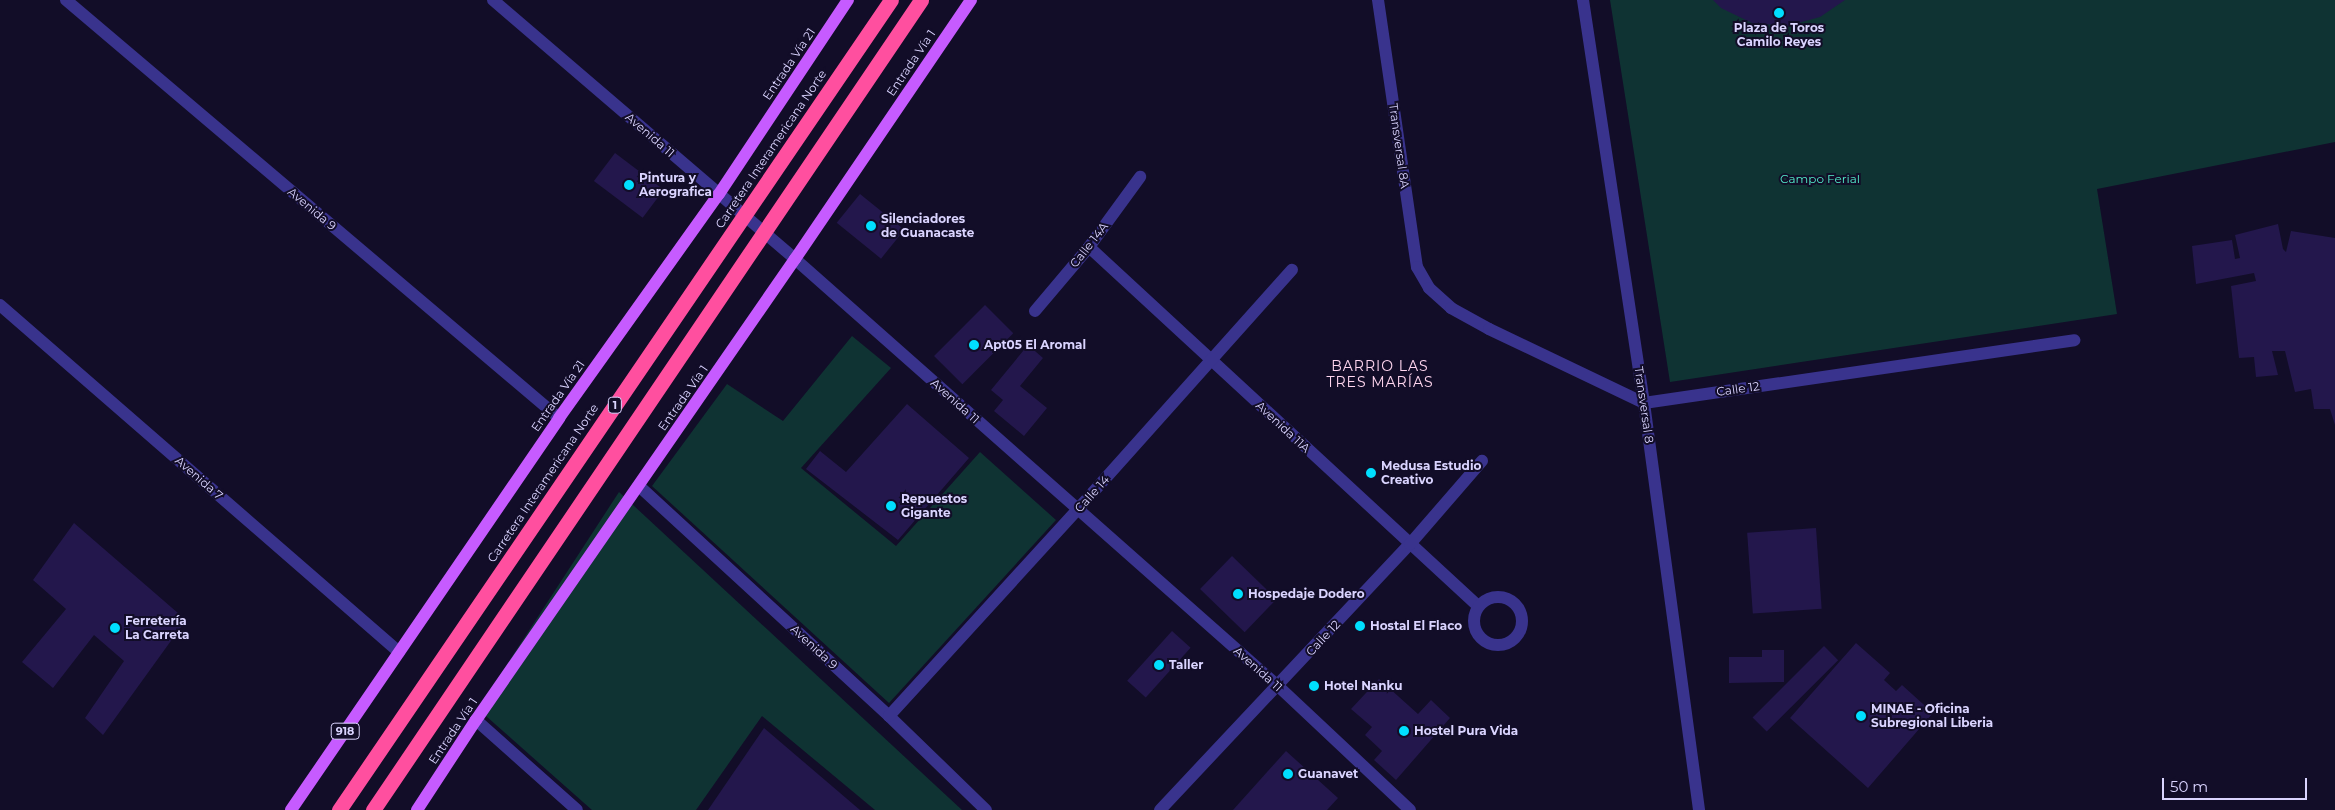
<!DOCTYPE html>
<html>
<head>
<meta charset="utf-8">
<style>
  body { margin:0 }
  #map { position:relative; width:2335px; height:810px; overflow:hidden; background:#120d28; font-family:Montserrat,sans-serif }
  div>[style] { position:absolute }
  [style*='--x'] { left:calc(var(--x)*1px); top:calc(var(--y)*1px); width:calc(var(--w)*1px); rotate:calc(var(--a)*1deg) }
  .green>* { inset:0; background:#0f3333 }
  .building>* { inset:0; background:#23174c; transform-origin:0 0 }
  .street>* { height:12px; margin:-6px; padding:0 6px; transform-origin:6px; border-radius:6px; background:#39338d }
  .street>.ring { margin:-6px; padding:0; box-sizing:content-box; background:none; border:12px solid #39338d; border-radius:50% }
  .primary>* { height:12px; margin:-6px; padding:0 6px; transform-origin:6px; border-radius:6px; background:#c65bff }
  .highway-bridge>* { height:15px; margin:-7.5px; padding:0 7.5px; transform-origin:7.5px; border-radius:7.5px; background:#ff4f9f }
  .dots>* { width:14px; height:14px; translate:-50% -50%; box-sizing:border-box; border:2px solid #120d28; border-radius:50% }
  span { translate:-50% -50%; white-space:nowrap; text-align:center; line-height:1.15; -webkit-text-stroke:4px #120d28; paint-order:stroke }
  .shield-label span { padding:1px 4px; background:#120d28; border:1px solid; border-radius:4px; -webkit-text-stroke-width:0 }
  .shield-label { font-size:11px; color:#dad4ff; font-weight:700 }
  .poi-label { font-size:12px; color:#dad4ff; font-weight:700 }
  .left { translate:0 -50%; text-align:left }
  .street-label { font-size:12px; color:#dad4ff }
  .park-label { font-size:12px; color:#53edca }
  .neighbourhood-label { font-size:14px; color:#ffd6ef; letter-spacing:1px }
  .scale { position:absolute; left:2162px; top:778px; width:145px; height:22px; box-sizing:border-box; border:2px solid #dad4ff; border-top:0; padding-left:6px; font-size:15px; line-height:18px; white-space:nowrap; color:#dad4ff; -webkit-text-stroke:4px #120d28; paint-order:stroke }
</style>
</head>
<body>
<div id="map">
  <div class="green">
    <i style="clip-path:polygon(1610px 0,2335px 0,2335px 142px,2097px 189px,2117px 314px,1670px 382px)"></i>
    <i style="clip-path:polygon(852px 336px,891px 368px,801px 468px,896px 546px,980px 452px,1056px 520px,889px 703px,652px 486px,727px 384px,783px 421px)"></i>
    <i style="clip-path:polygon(619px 492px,962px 810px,875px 810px,762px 716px,696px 810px,592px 810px,478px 709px)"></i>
  </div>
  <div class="building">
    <i style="clip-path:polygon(1713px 0,1845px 0,1820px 17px,1787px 26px,1752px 23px,1721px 8px)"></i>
    <i style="left:615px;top:153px;width:61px;height:35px;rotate:37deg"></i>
    <i style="left:860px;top:194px;width:57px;height:37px;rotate:39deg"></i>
    <i style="clip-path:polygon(2278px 224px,2283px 249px,2286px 252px,2291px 231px,2335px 238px,2335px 425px,2330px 409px,2314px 409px,2311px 389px,2295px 392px,2285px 351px,2272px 351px,2278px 375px,2256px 377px,2254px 357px,2239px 358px,2231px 286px,2256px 281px,2254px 273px,2196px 284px,2192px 246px,2232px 240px,2235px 259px,2240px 258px,2235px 235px)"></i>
    <i style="left:985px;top:305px;width:40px;height:72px;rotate:45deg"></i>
    <i style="clip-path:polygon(1028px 345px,1043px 358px,1020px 386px,1047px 408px,1024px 436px,994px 411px,1003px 400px,991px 390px)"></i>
    <i style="clip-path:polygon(907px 404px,969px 458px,898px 540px,806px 469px,820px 451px,846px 472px)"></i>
    <i style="clip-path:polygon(74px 523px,186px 620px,103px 735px,85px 718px,124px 661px,94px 635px,53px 688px,22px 662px,66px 609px,33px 580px)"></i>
    <i style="left:1816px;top:528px;width:81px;height:69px;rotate:86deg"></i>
    <i style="left:1232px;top:556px;width:62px;height:46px;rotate:44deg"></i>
    <i style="left:1172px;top:631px;width:25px;height:67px;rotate:42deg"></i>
    <i style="clip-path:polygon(1856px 643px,1890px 673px,1884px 680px,1896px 691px,1902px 685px,1933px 713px,1868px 788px,1790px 718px)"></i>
    <i style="left:1824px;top:646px;width:20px;height:101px;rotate:45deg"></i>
    <i style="clip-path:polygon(1762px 650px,1784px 650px,1784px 682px,1729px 683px,1729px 657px,1762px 657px)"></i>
    <i style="clip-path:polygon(1379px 679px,1418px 714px,1431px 700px,1450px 718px,1396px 780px,1374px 760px,1382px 751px,1365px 735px,1372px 727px,1351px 709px)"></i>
    <i style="clip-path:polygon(764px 728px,860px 810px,708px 810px)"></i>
    <i style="clip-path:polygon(1286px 751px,1338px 798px,1327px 810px,1233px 810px)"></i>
  </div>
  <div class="street">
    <i style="--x:66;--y:0;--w:646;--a:40.29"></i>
    <i style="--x:493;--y:0;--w:398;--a:40.6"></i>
    <i style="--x:795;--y:259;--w:645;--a:41.48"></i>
    <i style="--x:1278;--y:686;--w:181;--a:43.2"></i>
    <i style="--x:1378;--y:0;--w:270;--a:81.7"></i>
    <i style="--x:1417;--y:267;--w:24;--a:60"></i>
    <i style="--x:1429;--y:288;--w:30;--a:42"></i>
    <i style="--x:1451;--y:308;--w:43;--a:28.9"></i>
    <i style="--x:1489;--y:329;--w:172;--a:25.5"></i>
    <i style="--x:1644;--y:403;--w:435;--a:-8.3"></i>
    <i style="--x:1583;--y:0;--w:408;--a:81.4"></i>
    <i style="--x:1644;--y:403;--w:411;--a:82.3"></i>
    <i style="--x:1089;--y:247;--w:529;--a:42.7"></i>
    <i style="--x:0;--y:305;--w:529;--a:41.01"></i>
    <i style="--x:1035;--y:311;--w:84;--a:-49.8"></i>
    <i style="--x:1089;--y:247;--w:87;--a:-53.9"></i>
    <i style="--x:639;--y:486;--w:340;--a:42.6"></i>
    <i style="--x:889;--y:716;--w:135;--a:44.1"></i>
    <i class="ring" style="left:1474px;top:597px;width:36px;height:36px"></i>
    <i style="--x:889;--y:716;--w:280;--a:-47.6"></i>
    <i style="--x:1078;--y:509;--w:321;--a:-48.2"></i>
    <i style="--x:476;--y:720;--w:135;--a:41.7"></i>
    <i style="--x:1160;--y:810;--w:365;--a:-46.8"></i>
    <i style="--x:1410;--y:544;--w:110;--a:-49.1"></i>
  </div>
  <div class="primary">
    <i style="--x:291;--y:810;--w:475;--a:-55.6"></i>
    <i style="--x:559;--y:418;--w:275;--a:-54.5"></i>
    <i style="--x:719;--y:194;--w:233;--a:-56.4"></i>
    <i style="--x:417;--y:810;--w:108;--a:-56.8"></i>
    <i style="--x:476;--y:720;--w:561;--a:-55.32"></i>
    <i style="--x:795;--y:259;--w:313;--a:-55.8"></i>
  </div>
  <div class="highway-bridge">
    <i style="--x:339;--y:810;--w:980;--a:-55.73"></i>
    <i style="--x:373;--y:810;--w:978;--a:-55.92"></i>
  </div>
  <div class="dots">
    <i style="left:1779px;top:13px;background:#00dfff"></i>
    <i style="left:629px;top:185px;background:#00dfff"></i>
    <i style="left:871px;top:226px;background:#00dfff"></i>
    <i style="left:974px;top:345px;background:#00dfff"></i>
    <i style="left:1371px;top:473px;background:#00dfff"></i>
    <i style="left:891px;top:506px;background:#00dfff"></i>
    <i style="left:1238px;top:594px;background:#00dfff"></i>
    <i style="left:1360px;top:626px;background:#00dfff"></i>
    <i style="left:115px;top:628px;background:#00dfff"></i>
    <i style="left:1159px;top:665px;background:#00dfff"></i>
    <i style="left:1314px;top:686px;background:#00dfff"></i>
    <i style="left:1861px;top:716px;background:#00dfff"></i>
    <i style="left:1404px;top:731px;background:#00dfff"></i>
    <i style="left:1288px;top:774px;background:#00dfff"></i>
  </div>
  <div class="shield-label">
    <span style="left:615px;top:405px">1</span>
    <span style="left:345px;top:731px">918</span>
  </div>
  <div class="poi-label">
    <span style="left:1779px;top:35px">Plaza de Toros<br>Camilo Reyes</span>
    <span class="left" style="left:639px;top:185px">Pintura y<br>Aerografica</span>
    <span class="left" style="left:881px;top:226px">Silenciadores<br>de Guanacaste</span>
    <span class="left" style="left:984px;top:345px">Apt05 El Aromal</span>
    <span class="left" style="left:1381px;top:473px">Medusa Estudio<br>Creativo</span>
    <span class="left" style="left:901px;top:506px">Repuestos<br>Gigante</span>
    <span class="left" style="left:1248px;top:594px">Hospedaje Dodero</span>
    <span class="left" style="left:125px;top:628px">Ferretería<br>La Carreta</span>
    <span class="left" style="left:1370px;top:626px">Hostal El Flaco</span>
    <span class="left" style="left:1169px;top:665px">Taller</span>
    <span class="left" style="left:1324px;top:686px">Hotel Nanku</span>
    <span class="left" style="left:1871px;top:716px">MINAE - Oficina<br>Subregional Liberia</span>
    <span class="left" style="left:1414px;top:731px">Hostel Pura Vida</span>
    <span class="left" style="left:1298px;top:774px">Guanavet</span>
  </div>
  <div class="street-label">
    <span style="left:911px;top:63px;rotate:-56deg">Entrada Vía 1</span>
    <span style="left:789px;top:64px;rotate:-56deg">Entrada Vía 21</span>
    <span style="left:650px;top:135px;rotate:41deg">Avenida 11</span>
    <span style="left:1399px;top:146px;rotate:82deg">Transversal 8A</span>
    <span style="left:771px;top:149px;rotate:-56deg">Carretera Interamericana Norte</span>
    <span style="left:312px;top:209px;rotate:40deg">Avenida 9</span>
    <span style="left:1089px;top:245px;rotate:-52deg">Calle 14A</span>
    <span style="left:1738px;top:389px;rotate:-8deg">Calle 12</span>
    <span style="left:558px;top:396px;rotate:-55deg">Entrada Vía 21</span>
    <span style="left:683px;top:398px;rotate:-55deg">Entrada Vía 1</span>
    <span style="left:955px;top:401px;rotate:42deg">Avenida 11</span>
    <span style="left:1644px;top:405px;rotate:82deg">Transversal 8</span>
    <span style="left:1283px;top:427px;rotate:43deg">Avenida 11A</span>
    <span style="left:199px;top:478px;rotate:41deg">Avenida 7</span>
    <span style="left:543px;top:483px;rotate:-56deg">Carretera Interamericana Norte</span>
    <span style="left:1092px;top:494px;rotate:-48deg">Calle 14</span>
    <span style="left:1323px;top:638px;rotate:-47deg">Calle 12</span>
    <span style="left:814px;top:647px;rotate:43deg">Avenida 9</span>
    <span style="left:1258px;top:669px;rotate:42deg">Avenida 11</span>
    <span style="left:453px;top:731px;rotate:-56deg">Entrada Vía 1</span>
  </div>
  <div class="park-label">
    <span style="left:1820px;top:179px">Campo Ferial</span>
  </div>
  <div class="neighbourhood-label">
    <span style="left:1380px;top:374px">BARRIO LAS<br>TRES MARÍAS</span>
  </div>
  <div class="scale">50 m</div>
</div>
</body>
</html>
